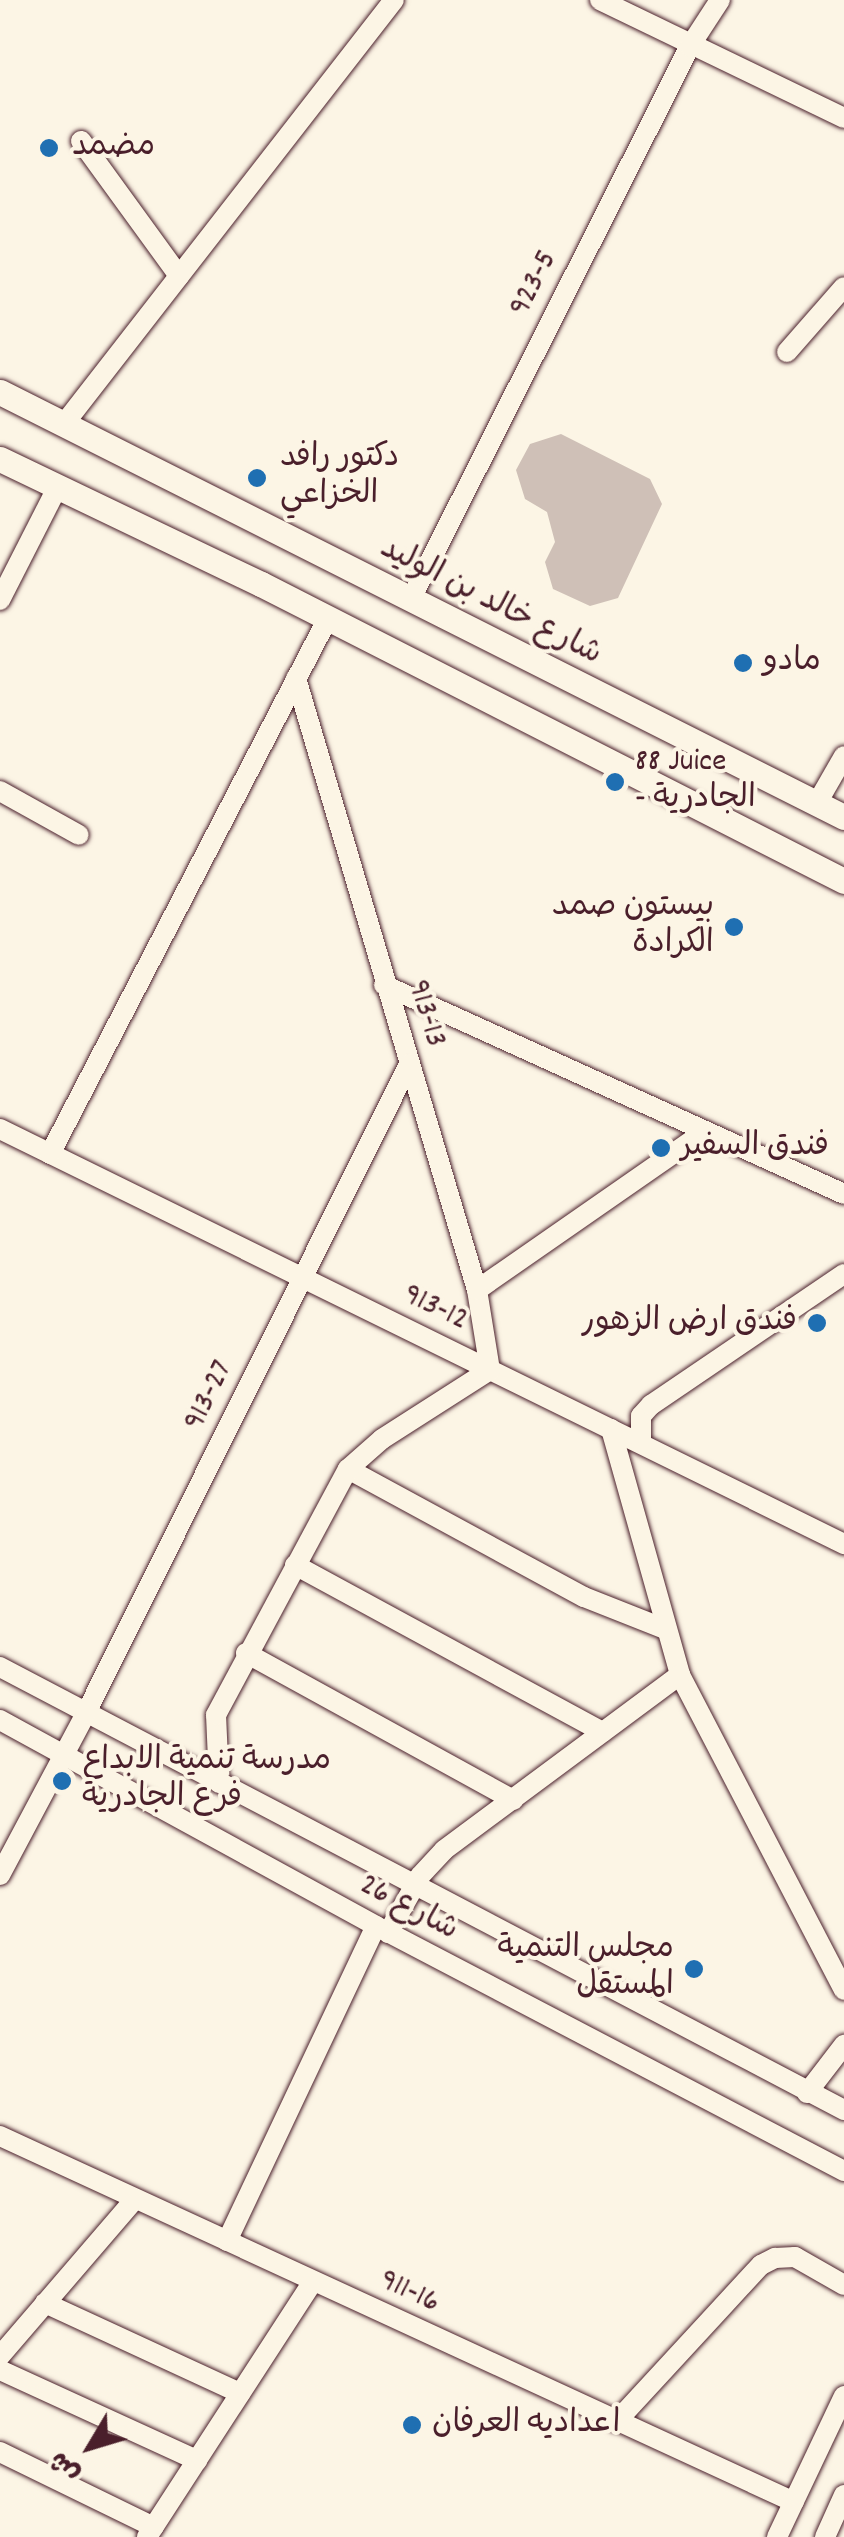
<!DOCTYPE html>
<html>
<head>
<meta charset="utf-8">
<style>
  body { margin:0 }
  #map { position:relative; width:844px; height:2537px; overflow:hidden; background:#fcf5e5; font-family:Dekko,"Playpen Sans Arabic",sans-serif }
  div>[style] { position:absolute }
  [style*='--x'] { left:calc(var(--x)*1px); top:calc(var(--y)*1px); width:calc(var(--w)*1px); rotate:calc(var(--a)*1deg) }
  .building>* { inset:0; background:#cfc0b7 }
  .roads { filter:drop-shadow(0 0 2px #4a1f2b) drop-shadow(0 0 2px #4a1f2b) }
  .minor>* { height:20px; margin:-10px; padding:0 10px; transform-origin:10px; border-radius:10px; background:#fcf5e5 }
  .major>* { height:25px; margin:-12.5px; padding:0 12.5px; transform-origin:12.5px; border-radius:12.5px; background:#fcf5e5 }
  .dots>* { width:28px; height:28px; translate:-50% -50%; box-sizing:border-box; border:5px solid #fcf5e5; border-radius:50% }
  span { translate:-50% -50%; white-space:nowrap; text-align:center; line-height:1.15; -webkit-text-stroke:8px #fcf5e5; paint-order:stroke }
  .poi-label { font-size:32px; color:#4a1f2b }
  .left { translate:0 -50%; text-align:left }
  .right { translate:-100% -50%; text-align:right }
  .street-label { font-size:32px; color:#4a1f2b }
  .north { position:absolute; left:40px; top:2397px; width:100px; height:100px; -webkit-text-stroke:8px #fcf5e5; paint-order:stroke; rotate:232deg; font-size:28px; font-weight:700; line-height:40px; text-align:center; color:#4a1f2b }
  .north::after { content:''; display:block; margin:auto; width:35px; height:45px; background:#4a1f2b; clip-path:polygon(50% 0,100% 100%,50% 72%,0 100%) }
</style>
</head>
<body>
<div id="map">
  <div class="building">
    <i style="clip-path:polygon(561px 434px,650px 479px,662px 504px,618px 598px,590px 606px,553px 589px,545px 562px,555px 542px,547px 512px,525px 499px,516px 470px,530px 444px)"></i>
  </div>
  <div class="roads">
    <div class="minor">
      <i style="--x:600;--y:0;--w:271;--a:25.8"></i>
      <i style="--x:81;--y:141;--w:167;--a:54"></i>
      <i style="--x:787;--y:352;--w:86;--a:-48.8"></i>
      <i style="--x:64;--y:424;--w:537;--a:-52.11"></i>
      <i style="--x:411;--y:599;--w:619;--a:-63.23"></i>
      <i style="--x:690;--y:46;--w:55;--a:-56.9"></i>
      <i style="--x:0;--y:600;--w:126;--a:-63"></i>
      <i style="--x:0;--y:791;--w:90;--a:29.1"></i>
      <i style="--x:817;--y:803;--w:54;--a:-60.1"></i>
      <i style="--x:384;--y:985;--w:505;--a:24.43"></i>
      <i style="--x:0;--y:1129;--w:941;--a:26.18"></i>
      <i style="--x:50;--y:1154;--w:604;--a:-62.59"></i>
      <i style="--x:477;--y:1290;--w:275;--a:-34.8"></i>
      <i style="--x:611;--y:1429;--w:255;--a:74.3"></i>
      <i style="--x:680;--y:1675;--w:355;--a:62.5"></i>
      <i style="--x:641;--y:1443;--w:27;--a:-90"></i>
      <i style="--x:641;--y:1416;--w:15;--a:-48"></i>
      <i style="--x:651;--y:1405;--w:233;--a:-34.2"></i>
      <i style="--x:348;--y:1469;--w:268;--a:28.5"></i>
      <i style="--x:584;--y:1597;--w:87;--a:21.6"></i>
      <i style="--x:295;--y:1565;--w:350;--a:28.5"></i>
      <i style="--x:246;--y:1653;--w:305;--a:28.8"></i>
      <i style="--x:0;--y:1667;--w:953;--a:27.69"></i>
      <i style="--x:0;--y:1720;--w:429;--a:28.7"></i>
      <i style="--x:376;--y:1926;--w:528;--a:27.63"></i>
      <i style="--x:219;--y:1783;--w:68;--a:-92.5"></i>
      <i style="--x:216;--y:1715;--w:279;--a:-61.8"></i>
      <i style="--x:348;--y:1469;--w:45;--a:-41.4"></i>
      <i style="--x:382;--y:1439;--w:128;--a:-32.6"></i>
      <i style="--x:490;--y:1370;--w:81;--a:-99.2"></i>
      <i style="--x:477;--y:1290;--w:638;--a:-106.48"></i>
      <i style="--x:0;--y:1875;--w:183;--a:-62"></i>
      <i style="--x:86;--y:1713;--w:725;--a:-63.54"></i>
      <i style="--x:388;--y:1933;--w:65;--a:-60.7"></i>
      <i style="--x:420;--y:1876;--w:35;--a:-47"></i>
      <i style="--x:444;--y:1850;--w:294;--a:-36.6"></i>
      <i style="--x:807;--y:2093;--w:61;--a:-52.4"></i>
      <i style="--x:0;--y:2136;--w:874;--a:24.75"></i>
      <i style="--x:227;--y:2241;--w:348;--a:-64.7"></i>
      <i style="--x:45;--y:2303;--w:215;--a:24.8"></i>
      <i style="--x:0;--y:2356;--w:207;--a:-49.3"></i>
      <i style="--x:0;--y:2370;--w:217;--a:24.6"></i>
      <i style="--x:616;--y:2422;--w:214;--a:-47.3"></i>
      <i style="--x:761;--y:2265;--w:16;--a:-27"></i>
      <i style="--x:775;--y:2258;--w:20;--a:-3"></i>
      <i style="--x:795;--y:2257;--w:56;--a:29.7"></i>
      <i style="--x:0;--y:2452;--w:171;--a:26"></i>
      <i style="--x:147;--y:2537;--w:305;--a:-57"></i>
      <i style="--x:777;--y:2537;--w:156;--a:-64.6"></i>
      <i style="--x:825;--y:2537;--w:46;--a:-65.7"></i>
    </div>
    <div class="major">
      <i style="--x:0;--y:392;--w:945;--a:26.73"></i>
      <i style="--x:0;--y:459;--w:289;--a:25.6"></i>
      <i style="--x:261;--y:584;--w:654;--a:27"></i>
    </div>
  </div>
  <div class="dots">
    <i style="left:49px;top:148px;background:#1f6fb2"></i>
    <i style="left:257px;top:478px;background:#1f6fb2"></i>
    <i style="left:743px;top:663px;background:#1f6fb2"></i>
    <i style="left:615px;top:782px;background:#1f6fb2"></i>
    <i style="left:734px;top:927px;background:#1f6fb2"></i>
    <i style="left:661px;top:1148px;background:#1f6fb2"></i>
    <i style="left:817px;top:1323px;background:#1f6fb2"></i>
    <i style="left:62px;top:1781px;background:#1f6fb2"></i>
    <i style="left:694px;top:1969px;background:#1f6fb2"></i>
    <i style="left:412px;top:2425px;background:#1f6fb2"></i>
  </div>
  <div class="poi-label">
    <span class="left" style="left:72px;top:148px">مضمد</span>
    <span class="left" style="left:280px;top:478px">دكتور رافد<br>الخزاعي</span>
    <span class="left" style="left:763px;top:663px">مادو</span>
    <span class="left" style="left:635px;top:782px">88 Juice<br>- الجادرية</span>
    <span class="right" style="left:714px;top:927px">بيستون صمد<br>الكرادة</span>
    <span class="left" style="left:681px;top:1148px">فندق السفير</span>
    <span class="right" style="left:797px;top:1323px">فندق ارض الزهور</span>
    <span class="left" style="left:82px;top:1781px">مدرسة تنمية الابداع<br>فرع الجادرية</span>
    <span class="right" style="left:674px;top:1969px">مجلس التنمية<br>المستقل</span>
    <span class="left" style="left:432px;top:2425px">اعداديه العرفان</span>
  </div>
  <div class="street-label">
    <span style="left:535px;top:284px;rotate:-63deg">923-5</span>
    <span style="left:490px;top:603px;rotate:27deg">شارع خالد بن الوليد</span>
    <span style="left:425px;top:1014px;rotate:73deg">913-13</span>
    <span style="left:435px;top:1309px;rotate:26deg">913-12</span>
    <span style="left:210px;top:1396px;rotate:-64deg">913-27</span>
    <span style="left:408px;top:1909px;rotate:28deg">شارع 26</span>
    <span style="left:409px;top:2293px;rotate:25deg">911-16</span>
  </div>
  <div class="north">ش</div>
</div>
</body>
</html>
